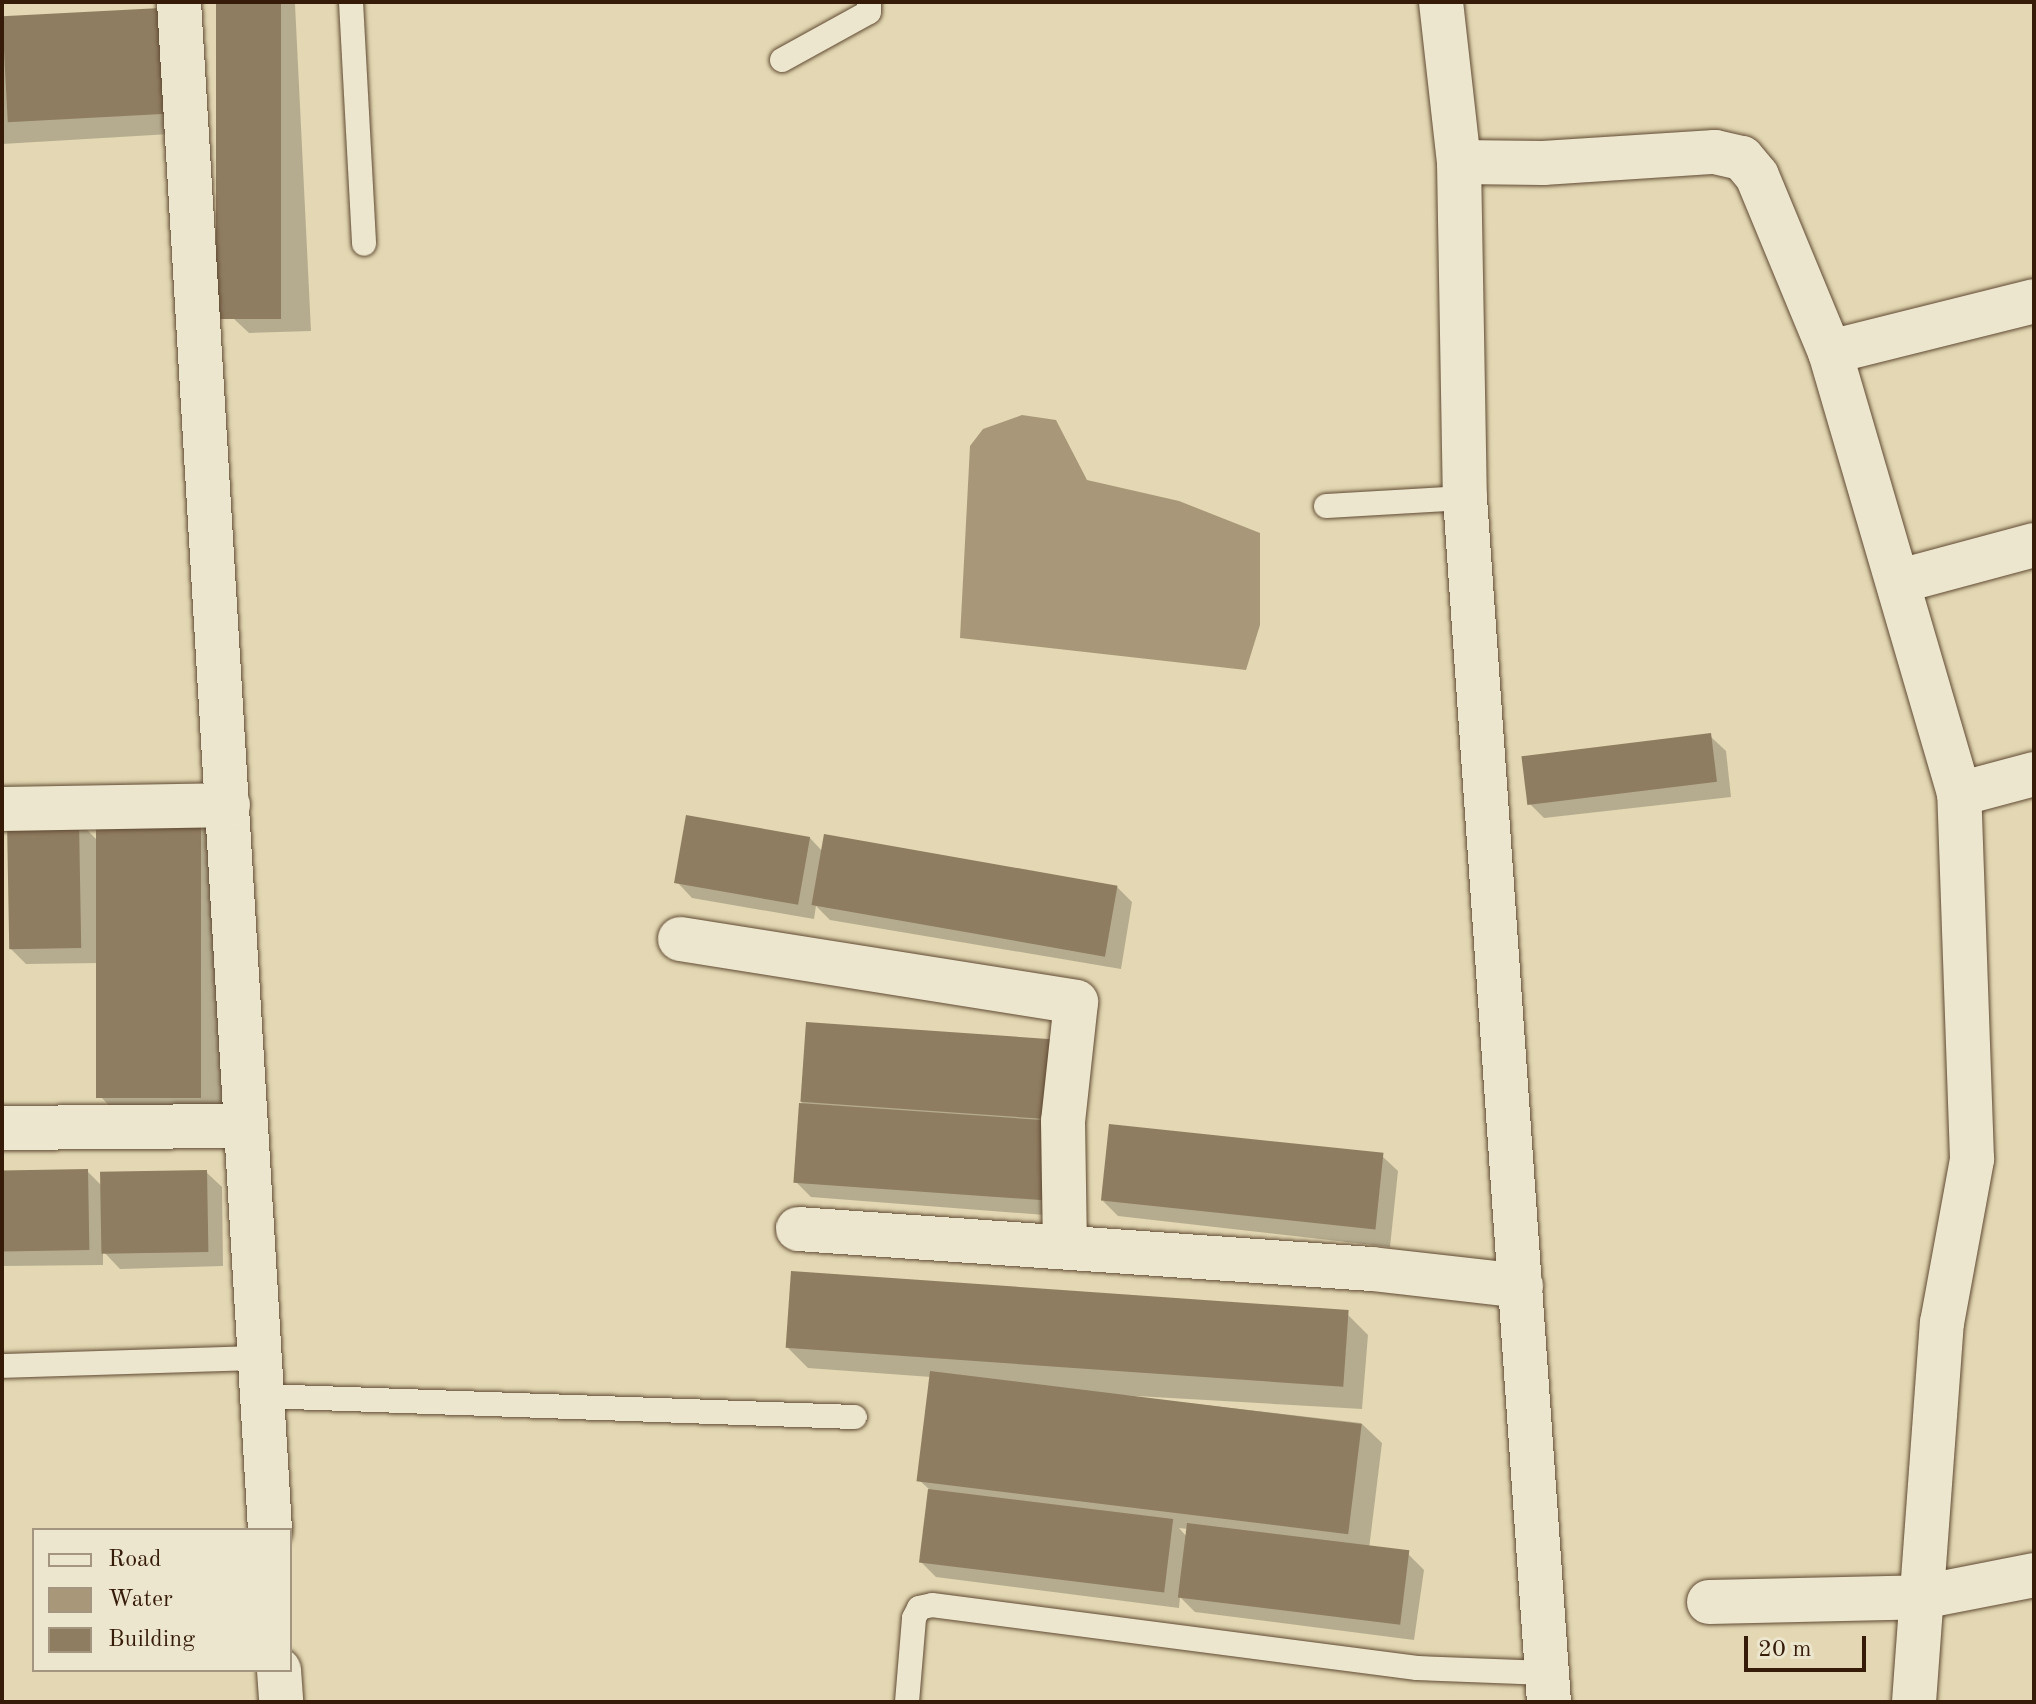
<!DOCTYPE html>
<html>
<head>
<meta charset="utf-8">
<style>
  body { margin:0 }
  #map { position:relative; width:2036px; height:1704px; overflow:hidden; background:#e3d8b3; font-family:"Old Standard TT",serif }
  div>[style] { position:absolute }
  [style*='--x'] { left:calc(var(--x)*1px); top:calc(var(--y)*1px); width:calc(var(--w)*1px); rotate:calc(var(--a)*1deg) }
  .water>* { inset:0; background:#a89879 }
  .shadow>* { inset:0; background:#0003 }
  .building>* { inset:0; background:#8f7d61; transform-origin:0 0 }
  .roads { filter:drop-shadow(0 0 2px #604a33) drop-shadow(0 0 2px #604a33) }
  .service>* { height:24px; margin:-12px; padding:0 12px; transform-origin:12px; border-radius:12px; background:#ede6ce }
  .minor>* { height:44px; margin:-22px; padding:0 22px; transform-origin:22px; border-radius:22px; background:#ede6ce }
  span { translate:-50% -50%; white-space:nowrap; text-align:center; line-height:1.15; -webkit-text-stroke:6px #ede6ce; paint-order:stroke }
  .frame { position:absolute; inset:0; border:4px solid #351b08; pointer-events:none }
  .legend { position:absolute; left:32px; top:1528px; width:260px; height:144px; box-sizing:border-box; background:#ede6ce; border:2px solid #a3957f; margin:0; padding:10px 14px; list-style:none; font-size:24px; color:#351b08 }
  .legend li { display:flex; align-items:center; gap:16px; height:40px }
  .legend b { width:40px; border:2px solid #a3957f }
  .scale { position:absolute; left:1744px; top:1636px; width:122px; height:36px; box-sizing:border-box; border:4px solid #351b08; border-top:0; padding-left:10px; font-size:24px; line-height:28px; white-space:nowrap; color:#351b08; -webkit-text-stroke:6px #ede6ce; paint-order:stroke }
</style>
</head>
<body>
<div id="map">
  <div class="water">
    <i style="clip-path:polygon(1022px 415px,1056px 420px,1087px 480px,1179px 501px,1260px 533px,1260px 625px,1246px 670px,960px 638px,970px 446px,983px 429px)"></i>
  </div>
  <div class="shadow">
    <i style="clip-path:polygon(218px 2px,295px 4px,311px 331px,249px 333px,233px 318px)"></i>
    <i style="clip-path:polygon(2px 18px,181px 30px,187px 133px,2px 144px)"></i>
    <i style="clip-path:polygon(1710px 736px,1726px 751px,1731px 797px,1544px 818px,1529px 803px)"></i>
    <i style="clip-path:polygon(200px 821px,221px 841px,224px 1117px,121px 1118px,101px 1097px,99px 963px,26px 964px,10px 948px,79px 822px,98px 841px)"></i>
    <i style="clip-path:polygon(810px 838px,823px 852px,1117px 887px,1132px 902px,1121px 969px,830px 920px,816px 906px,814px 919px,692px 898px,677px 882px)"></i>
    <i style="clip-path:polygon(807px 1024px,1070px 1058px,1058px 1216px,811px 1197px,796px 1182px)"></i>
    <i style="clip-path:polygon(1382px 1156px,1398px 1171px,1390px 1247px,1118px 1216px,1103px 1201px)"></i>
    <i style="clip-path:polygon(87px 1171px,103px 1187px,206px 1172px,222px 1187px,223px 1266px,120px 1269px,103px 1251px,103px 1265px,2px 1266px,2px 1172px)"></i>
    <i style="clip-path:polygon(evenodd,1347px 1314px,1368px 1335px,1362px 1409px,1118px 1395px,1361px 1423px,1382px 1443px,1369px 1549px,1408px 1554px,1424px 1570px,1414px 1640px,1195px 1612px,1180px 1597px,1179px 1608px,936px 1577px,921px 1562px,930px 1490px,919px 1480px,931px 1377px,808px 1368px,788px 1348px,1347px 1314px,1179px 1528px,1188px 1529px,1187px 1537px,1179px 1528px)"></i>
  </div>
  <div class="building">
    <i style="left:216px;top:2px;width:65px;height:317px"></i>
    <i style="left:161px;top:8px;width:106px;height:159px;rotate:87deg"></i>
    <i style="left:1711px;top:733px;width:49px;height:191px;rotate:83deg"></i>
    <i style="left:686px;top:815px;width:126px;height:69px;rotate:10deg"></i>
    <i style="left:96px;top:819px;width:105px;height:279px"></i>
    <i style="left:79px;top:820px;width:128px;height:72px;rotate:89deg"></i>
    <i style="left:824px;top:834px;width:298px;height:72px;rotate:10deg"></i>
    <i style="left:806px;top:1022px;width:250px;height:80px;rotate:4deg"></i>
    <i style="left:799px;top:1103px;width:251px;height:80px;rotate:4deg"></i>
    <i style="left:1109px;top:1124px;width:276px;height:77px;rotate:6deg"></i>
    <i style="left:88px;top:1169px;width:81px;height:86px;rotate:89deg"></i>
    <i style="left:207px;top:1170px;width:82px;height:107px;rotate:89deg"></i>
    <i style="left:791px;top:1271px;width:559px;height:77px;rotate:4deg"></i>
    <i style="left:930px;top:1371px;width:435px;height:111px;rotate:7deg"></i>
    <i style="left:928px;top:1489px;width:247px;height:74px;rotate:7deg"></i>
    <i style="left:1187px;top:1523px;width:224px;height:75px;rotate:7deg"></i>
  </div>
  <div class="roads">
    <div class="service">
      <i style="--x:351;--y:2;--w:242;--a:86.9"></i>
      <i style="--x:782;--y:60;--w:99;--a:-28.9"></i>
      <i style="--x:869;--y:12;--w:10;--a:-90"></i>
      <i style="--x:1326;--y:506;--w:139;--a:-3.3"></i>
      <i style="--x:2;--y:1366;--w:258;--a:-1.8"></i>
      <i style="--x:262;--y:1396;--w:593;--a:2.03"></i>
      <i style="--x:907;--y:1702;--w:84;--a:-85.2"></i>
      <i style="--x:914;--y:1618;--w:11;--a:-63"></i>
      <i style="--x:919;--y:1608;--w:13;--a:-13"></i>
      <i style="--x:932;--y:1605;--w:489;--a:7.4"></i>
      <i style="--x:1417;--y:1668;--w:130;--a:2.2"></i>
    </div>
    <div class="minor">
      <i style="--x:179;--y:2;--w:1531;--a:86.59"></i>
      <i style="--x:1441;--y:2;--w:161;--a:83.6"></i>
      <i style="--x:1459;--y:162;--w:336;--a:89"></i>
      <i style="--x:1465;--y:498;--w:1207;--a:86.01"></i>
      <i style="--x:1459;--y:162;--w:84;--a:0.7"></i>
      <i style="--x:1543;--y:163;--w:172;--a:-3.7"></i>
      <i style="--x:1715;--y:152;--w:28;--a:13"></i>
      <i style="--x:1742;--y:158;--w:23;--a:50"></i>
      <i style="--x:1757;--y:176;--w:191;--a:67.5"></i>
      <i style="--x:1830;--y:352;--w:460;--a:73.7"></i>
      <i style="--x:1959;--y:794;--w:78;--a:-14.9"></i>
      <i style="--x:1830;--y:352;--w:210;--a:-14"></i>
      <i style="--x:1900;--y:581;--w:139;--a:-15"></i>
      <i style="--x:2;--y:809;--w:226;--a:-1"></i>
      <i style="--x:680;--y:939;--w:401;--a:9"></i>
      <i style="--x:1076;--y:1002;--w:120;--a:96.2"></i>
      <i style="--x:1063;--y:1121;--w:126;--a:89.1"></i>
      <i style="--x:2;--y:1128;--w:244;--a:-0.5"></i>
      <i style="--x:798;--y:1229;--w:575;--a:3.99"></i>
      <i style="--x:1372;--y:1269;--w:150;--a:6.5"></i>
      <i style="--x:1709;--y:1602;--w:213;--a:-1.3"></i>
      <i style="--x:1922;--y:1597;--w:114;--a:-11.1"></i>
      <i style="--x:279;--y:1670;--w:32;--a:86"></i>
      <i style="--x:1914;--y:1702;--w:380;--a:-85.8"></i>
      <i style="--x:1942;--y:1323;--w:167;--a:-79.6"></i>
      <i style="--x:1972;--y:1159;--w:365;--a:-92"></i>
    </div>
  </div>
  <div class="frame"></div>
  <ul class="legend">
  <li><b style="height:10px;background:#ede6ce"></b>Road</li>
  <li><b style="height:22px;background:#a89879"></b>Water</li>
  <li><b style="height:22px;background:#8f7d61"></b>Building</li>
  </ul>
  <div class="scale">20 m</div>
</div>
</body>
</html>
